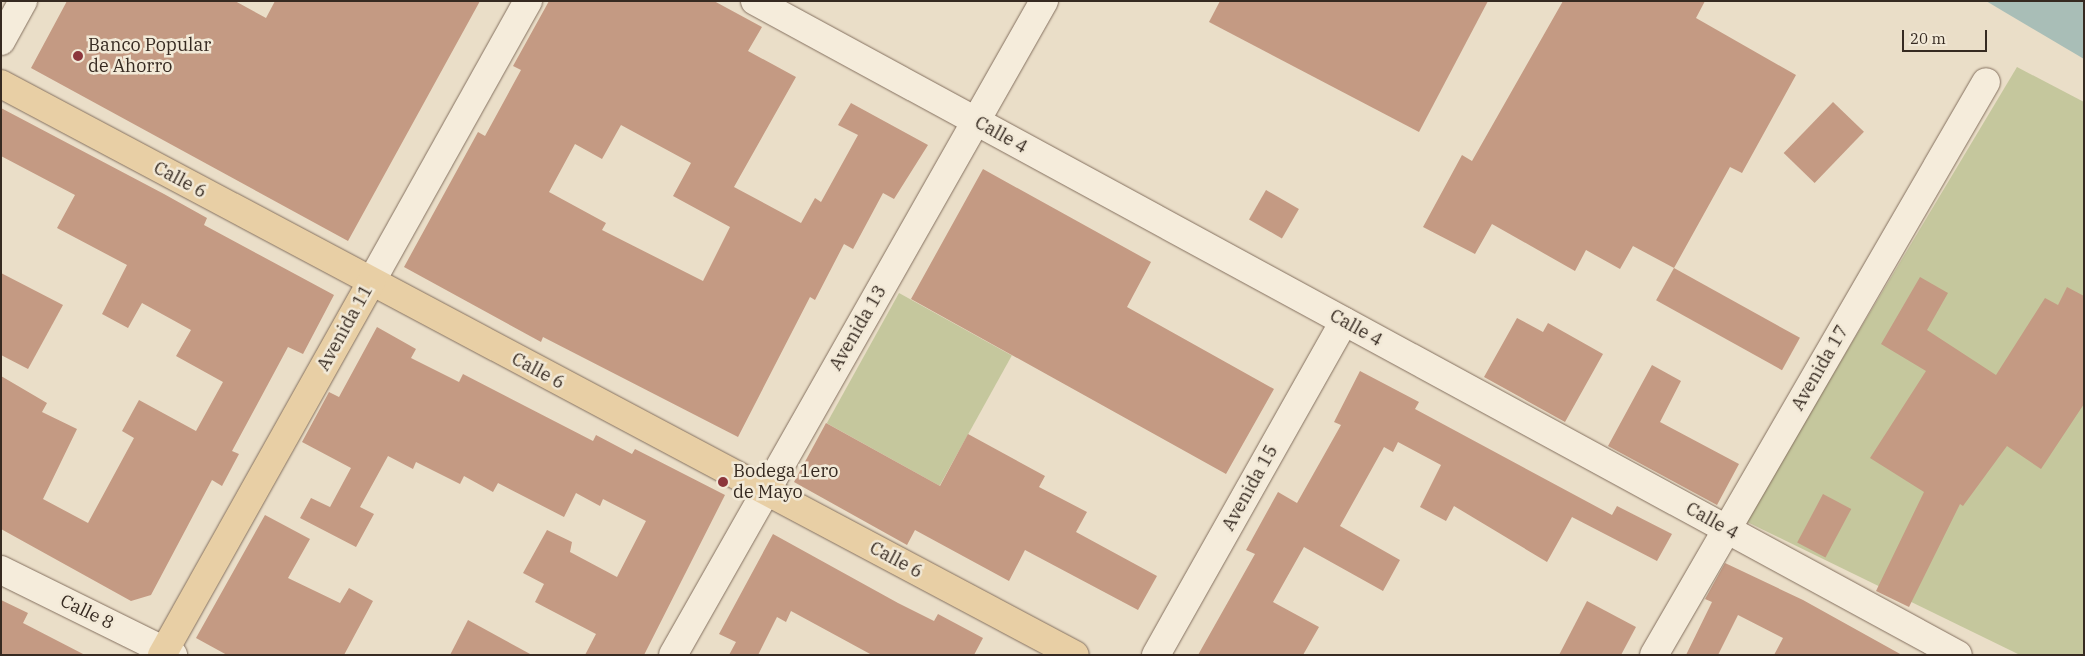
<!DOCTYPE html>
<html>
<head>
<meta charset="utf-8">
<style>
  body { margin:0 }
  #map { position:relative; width:2085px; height:656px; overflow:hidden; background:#eadec8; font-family:"IBM Plex Serif",serif }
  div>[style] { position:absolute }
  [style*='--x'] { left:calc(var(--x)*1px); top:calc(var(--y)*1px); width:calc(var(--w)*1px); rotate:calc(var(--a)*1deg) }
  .green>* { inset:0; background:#c5c79d; transform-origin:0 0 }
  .water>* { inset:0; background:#a9beb7 }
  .building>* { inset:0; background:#c49a83; transform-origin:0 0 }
  .roads { filter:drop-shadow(0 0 1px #84705f) drop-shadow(0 0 1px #84705f) }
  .minor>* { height:28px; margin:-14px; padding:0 14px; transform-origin:14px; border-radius:14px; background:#f5ecdb }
  .major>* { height:28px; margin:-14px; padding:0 14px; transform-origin:14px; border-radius:14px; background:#e8cfa5 }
  .dots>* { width:14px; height:14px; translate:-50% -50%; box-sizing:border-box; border:2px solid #f2e9d7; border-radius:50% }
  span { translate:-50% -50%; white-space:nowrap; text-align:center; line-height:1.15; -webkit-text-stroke:5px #f2e9d7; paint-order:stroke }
  .poi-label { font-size:18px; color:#362a21 }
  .left { translate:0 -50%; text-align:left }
  .street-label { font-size:18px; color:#362a21 }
  .frame { position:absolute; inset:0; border:2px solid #362a21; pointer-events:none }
  .scale { position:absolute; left:1902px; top:30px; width:85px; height:22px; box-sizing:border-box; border:2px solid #362a21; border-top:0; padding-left:6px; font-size:15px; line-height:18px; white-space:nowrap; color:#362a21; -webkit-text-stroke:4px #f2e9d7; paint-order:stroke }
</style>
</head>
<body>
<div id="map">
  <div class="green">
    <i style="clip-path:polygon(2017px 67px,2084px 102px,2084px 655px,2020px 655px,1745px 521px)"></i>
    <i style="left:899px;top:293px;width:129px;height:149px;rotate:29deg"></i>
  </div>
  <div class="water">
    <i style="clip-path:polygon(1986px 1px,2084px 1px,2084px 59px)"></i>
  </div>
  <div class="building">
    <i style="clip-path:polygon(67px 1px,235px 1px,266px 18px,275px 1px,480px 1px,348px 241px,31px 68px)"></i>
    <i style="clip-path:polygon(evenodd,549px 1px,714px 1px,762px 27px,748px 51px,796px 77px,734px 187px,801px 223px,815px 198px,821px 202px,858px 135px,838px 125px,851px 103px,928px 145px,894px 199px,883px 193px,853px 249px,844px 244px,815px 300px,810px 297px,738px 437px,543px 337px,541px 342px,404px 267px,478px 132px,485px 136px,521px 70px,513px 66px,549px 1px,621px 125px,691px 163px,673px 196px,730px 227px,703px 281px,602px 230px,606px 223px,549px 192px,575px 144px,602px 159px,621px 125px)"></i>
    <i style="clip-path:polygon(1220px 1px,1488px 1px,1419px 132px,1209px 22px)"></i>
    <i style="clip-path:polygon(1563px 1px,1705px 1px,1696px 18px,1796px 75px,1742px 173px,1730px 167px,1674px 268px,1633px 246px,1620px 269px,1586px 250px,1575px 271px,1492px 224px,1475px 254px,1423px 227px,1462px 155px,1472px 161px)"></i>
    <i style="left:1833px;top:102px;width:43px;height:71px;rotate:44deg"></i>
    <i style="clip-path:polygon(1px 108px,164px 194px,207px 218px,204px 225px,334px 295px,303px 354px,288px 347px,232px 451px,239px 454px,222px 486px,212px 480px,151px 595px,131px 601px,1px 529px,1px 376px,47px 403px,42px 412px,77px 429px,43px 499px,88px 523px,134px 438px,122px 431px,139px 400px,196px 431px,223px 382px,176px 356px,191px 330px,142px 303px,128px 328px,102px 314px,127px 265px,57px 228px,75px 195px,1px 156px)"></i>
    <i style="clip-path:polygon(983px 169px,1151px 262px,1127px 307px,1274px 389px,1226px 474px,911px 299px)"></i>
    <i style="left:1266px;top:190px;width:38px;height:34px;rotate:30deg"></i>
    <i style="left:1674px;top:268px;width:144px;height:37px;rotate:29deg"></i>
    <i style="clip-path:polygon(1px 273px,63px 305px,28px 369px,1px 355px)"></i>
    <i style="clip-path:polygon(1920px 277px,1948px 293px,1927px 330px,1996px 375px,2045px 298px,2058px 305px,2067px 287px,2084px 296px,2084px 404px,2041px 469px,2007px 446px,1963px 506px,1960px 504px,1909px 607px,1876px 591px,1924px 492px,1870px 458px,1926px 371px,1881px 344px)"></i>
    <i style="clip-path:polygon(1517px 318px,1543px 332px,1548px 323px,1603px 354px,1565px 422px,1484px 377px)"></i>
    <i style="clip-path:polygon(377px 327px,416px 349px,411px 358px,459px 382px,463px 374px,593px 441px,596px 435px,632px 454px,635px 449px,725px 495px,644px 655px,585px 655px,596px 634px,535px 602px,544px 584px,523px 573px,547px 530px,572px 542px,570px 552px,617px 577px,646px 521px,603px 499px,600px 506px,576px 493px,564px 517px,498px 483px,493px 492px,464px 476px,460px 484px,416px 462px,413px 469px,388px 456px,360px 507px,374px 514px,356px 547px,300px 518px,311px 498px,330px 507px,351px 468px,302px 442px,329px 392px,339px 397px)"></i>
    <i style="clip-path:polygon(1652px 365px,1681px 381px,1660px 422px,1739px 464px,1717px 505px,1608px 446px)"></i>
    <i style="clip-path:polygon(1360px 371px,1419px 402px,1415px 409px,1612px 515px,1617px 506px,1672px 534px,1657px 561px,1572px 517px,1547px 562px,1454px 506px,1446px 521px,1420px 507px,1441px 465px,1398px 442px,1393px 452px,1384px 447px,1340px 526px,1400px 560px,1383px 591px,1304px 547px,1273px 602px,1319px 627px,1303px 655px,1198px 655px,1255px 554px,1246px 550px,1278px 492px,1297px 503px,1341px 425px,1334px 422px)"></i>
    <i style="clip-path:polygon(826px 423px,940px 486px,968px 434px,1045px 476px,1039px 487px,1087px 512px,1076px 532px,1157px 576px,1138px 610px,1025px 550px,1009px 581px,915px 530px,907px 545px,794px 482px)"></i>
    <i style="left:1823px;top:494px;width:32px;height:55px;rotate:28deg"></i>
    <i style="clip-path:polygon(265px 515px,310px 539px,288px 578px,340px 603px,349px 588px,373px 601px,344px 655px,227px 655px,196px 638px)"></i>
    <i style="clip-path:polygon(773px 534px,898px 603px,934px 621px,938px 614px,983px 638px,974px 655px,872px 655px,791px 611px,786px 622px,777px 617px,758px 655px,729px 655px,736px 642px,719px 634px)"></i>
    <i style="clip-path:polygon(1725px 563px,1803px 600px,1902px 655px,1774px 655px,1783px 638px,1738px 615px,1718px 655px,1686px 655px,1712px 602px,1705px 599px)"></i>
    <i style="clip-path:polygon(1px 600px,28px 613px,23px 623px,85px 655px,1px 655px)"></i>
    <i style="clip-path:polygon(1587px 601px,1636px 627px,1621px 655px,1559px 655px)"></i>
    <i style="clip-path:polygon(468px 620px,532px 655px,450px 655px)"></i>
  </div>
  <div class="roads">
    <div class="minor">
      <i style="--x:755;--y:1;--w:1369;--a:28.53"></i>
      <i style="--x:1;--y:41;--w:46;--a:-61.2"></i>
      <i style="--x:371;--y:282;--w:322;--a:-60.8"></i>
      <i style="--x:1;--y:570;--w:192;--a:26.3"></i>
      <i style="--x:673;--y:655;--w:752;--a:-60.43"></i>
      <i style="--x:1156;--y:655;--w:383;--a:-60.6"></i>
      <i style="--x:1654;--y:655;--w:662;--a:-59.91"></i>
    </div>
    <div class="major">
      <i style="--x:1;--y:84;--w:1216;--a:28"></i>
      <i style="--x:162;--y:655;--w:428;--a:-60.7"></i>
    </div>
  </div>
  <div class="dots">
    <i style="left:78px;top:56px;background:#8c363c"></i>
    <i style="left:723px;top:482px;background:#8c363c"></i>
  </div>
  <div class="poi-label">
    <span class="left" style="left:88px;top:56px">Banco Popular<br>de Ahorro</span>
    <span class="left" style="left:733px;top:482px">Bodega 1ero<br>de Mayo</span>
  </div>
  <div class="street-label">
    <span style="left:1001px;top:135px;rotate:29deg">Calle 4</span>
    <span style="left:180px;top:180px;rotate:28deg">Calle 6</span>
    <span style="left:345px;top:328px;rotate:-61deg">Avenida 11</span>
    <span style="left:858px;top:328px;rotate:-60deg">Avenida 13</span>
    <span style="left:1356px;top:328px;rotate:29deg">Calle 4</span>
    <span style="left:1820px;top:368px;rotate:-60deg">Avenida 17</span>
    <span style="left:538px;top:371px;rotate:28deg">Calle 6</span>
    <span style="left:1250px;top:488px;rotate:-61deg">Avenida 15</span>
    <span style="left:1712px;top:521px;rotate:29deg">Calle 4</span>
    <span style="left:896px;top:560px;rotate:28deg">Calle 6</span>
    <span style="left:87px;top:612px;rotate:26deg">Calle 8</span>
  </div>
  <div class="frame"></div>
  <div class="scale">20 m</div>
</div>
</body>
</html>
